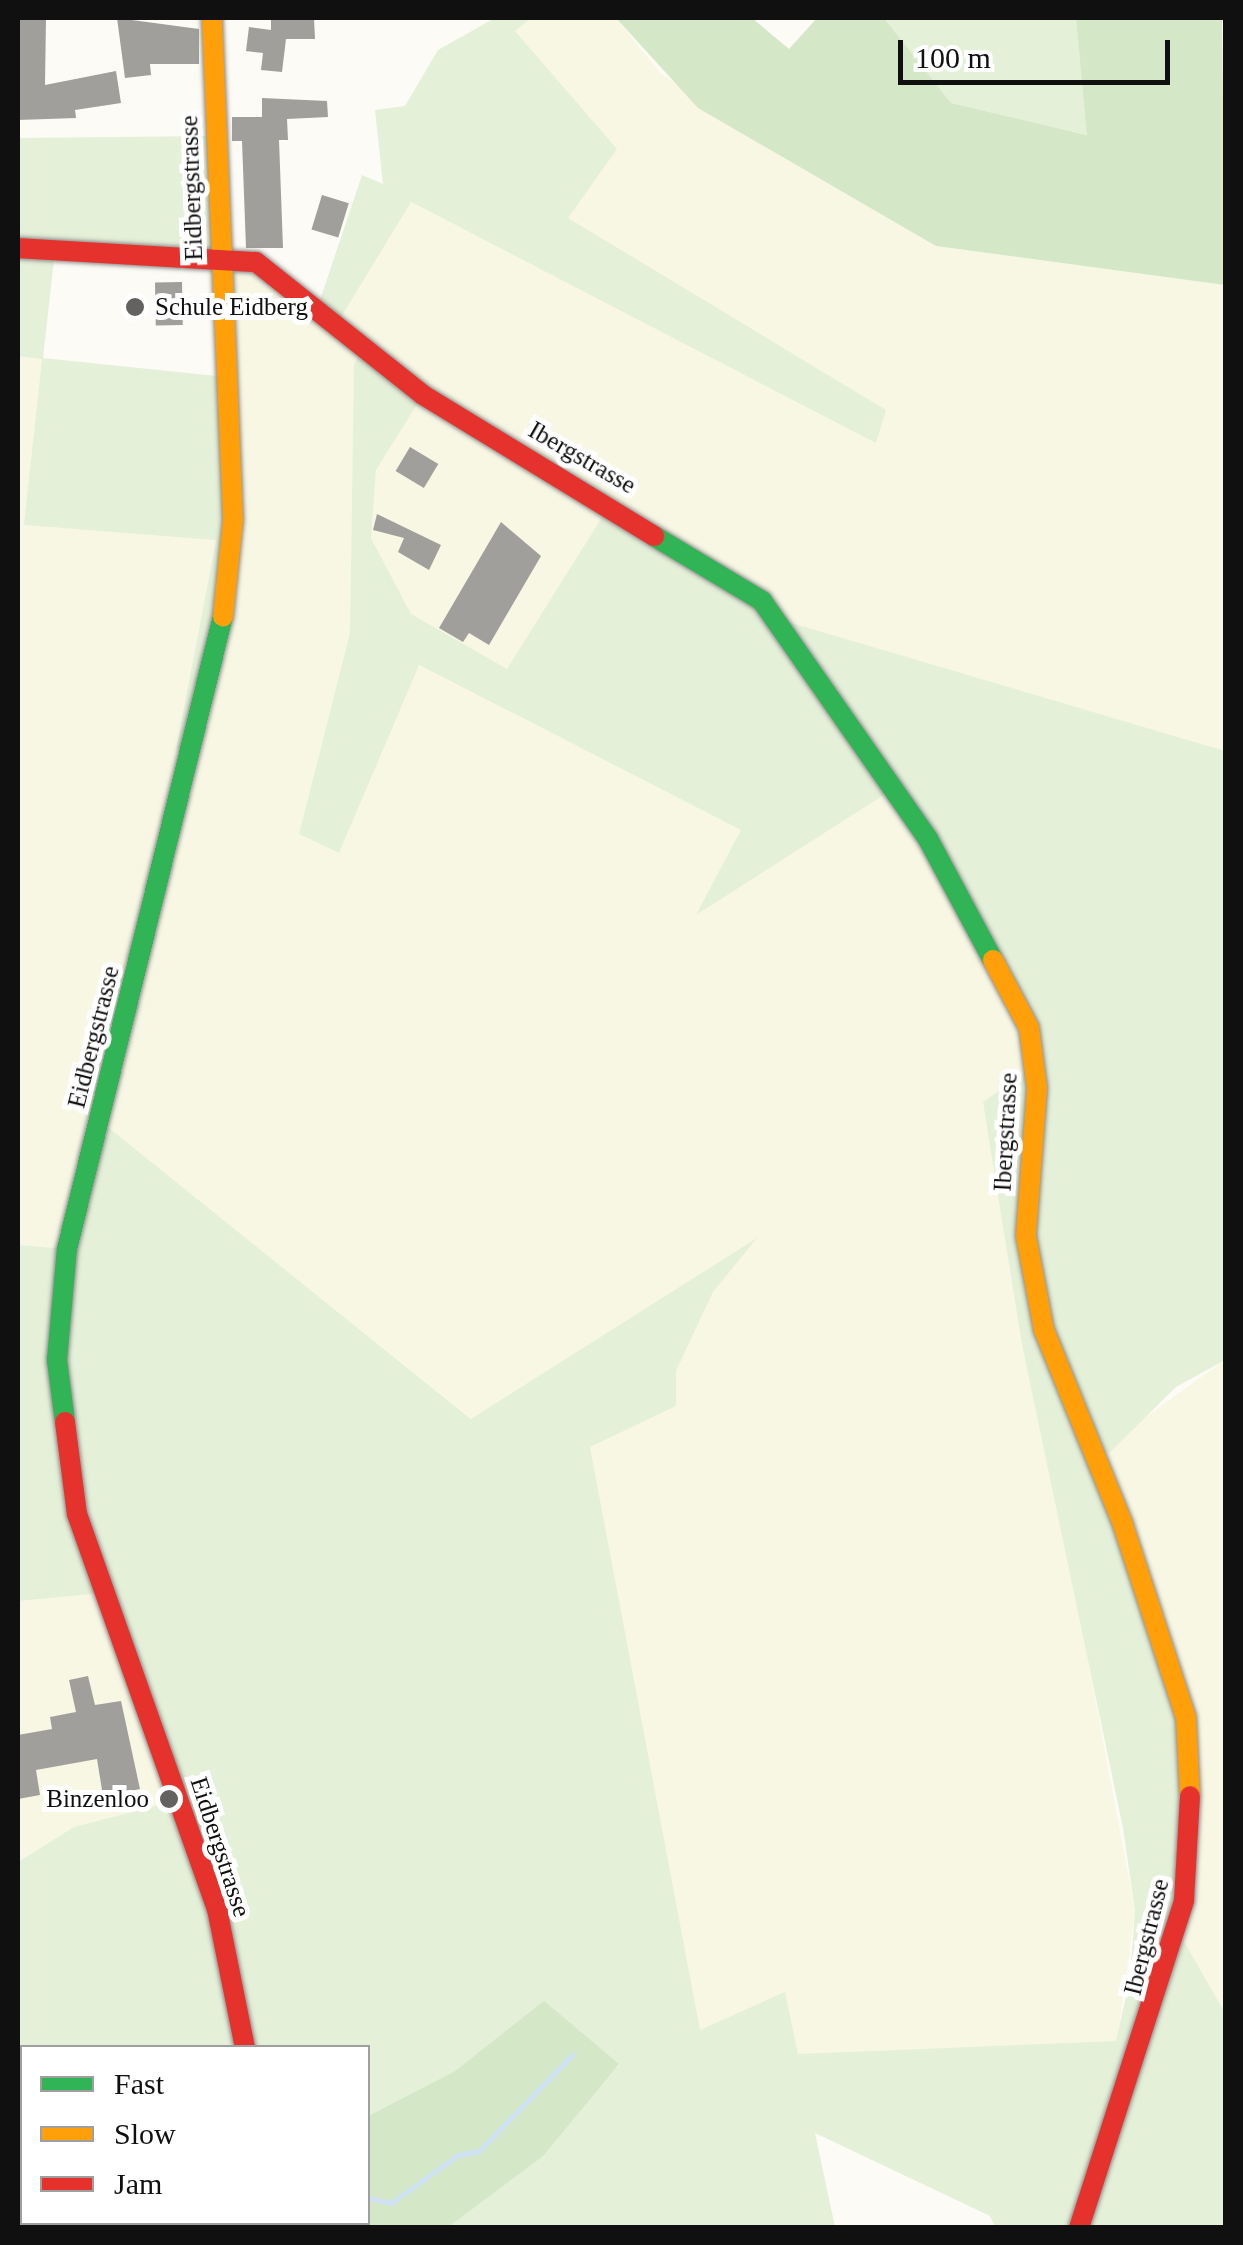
<!DOCTYPE html>
<html>
<head>
<meta charset="utf-8">
<style>
  body { margin:0 }
  #map { position:relative; width:1243px; height:2245px; overflow:hidden; background:#fcfbf6; font-family:Georgia,serif }
  div>[style] { position:absolute }
  [style*='--x'] { left:calc(var(--x)*1px); top:calc(var(--y)*1px); width:calc(var(--w)*1px); rotate:calc(var(--a)*1deg) }
  .farmland>* { inset:0; background:#f7f7e4 }
  .green>* { inset:0; background:#e4f0d8 }
  .forest>* { inset:0; background:#d4e7c6 }
  .stream>* { height:5px; margin:-2.5px; padding:0 2.5px; transform-origin:2.5px; border-radius:2.5px; background:#cfe2f3 }
  .building>* { inset:0; background:#a09f9b; transform-origin:0 0 }
  .roads { filter:drop-shadow(0 0 2px #8d8c8a) drop-shadow(0 0 2px #8d8c8a) }
  .fast>* { height:20px; margin:-10px; padding:0 10px; transform-origin:10px; border-radius:10px; background:#30b455 }
  .slow>* { height:20px; margin:-10px; padding:0 10px; transform-origin:10px; border-radius:10px; background:#ff9f0a }
  .jam>* { height:20px; margin:-10px; padding:0 10px; transform-origin:10px; border-radius:10px; background:#e5322d }
  .dots>* { width:28px; height:28px; translate:-50% -50%; box-sizing:border-box; border:5px solid #fff; border-radius:50% }
  span { translate:-50% -50%; white-space:nowrap; text-align:center; line-height:1.15; -webkit-text-stroke:10px #fff; paint-order:stroke }
  .street-label { font-size:25px; color:#101010 }
  .poi-label { font-size:25px; color:#101010 }
  .left { translate:0 -50%; text-align:left }
  .right { translate:-100% -50%; text-align:right }
  .frame { position:absolute; inset:0; border:20px solid #101010; pointer-events:none }
  .legend { position:absolute; left:20px; top:2045px; width:350px; height:180px; box-sizing:border-box; background:#fff; border:2px solid #9f9f9f; margin:0; padding:12px 18px; list-style:none; font-size:30px; color:#101010 }
  .legend li { display:flex; align-items:center; gap:20px; height:50px }
  .legend b { width:50px; border:2px solid #9f9f9f }
  .scale { position:absolute; left:898px; top:40px; width:272px; height:45px; box-sizing:border-box; border:5px solid #101010; border-top:0; padding-left:12px; font-size:30px; line-height:35px; white-space:nowrap; color:#101010; -webkit-text-stroke:8px #fff; paint-order:stroke }
</style>
</head>
<body>
<div id="map">
  <div class="farmland">
    <i style="clip-path:polygon(531px 18px,616px 18px,660px 73px,936px 246px,1225px 285px,1225px 751px,778px 619px,508px 670px,411px 614px,371px 538px,376px 470px,423px 395px,364px 343px,354px 365px,350px 633px,299px 834px,339px 853px,418px 665px,741px 830px,698px 913px,893px 788px,1029px 1028px,1036px 1066px,983px 1103px,1135px 1911px,1117px 2041px,798px 2054px,785px 1993px,700px 2031px,590px 1447px,676px 1406px,676px 1371px,713px 1292px,754px 1240px,472px 1419px,100px 1121px,67px 1249px,18px 1245px,18px 356px,42px 358px,25px 525px,216px 539px,176px 748px,226px 603px,220px 255px,256px 262px,318px 306px,410px 202px,876px 442px,885px 410px,567px 218px,617px 149px,515px 31px)"></i>
    <i style="clip-path:polygon(1225px 1360px,1225px 2013px,1177px 1929px,1090px 1457px)"></i>
    <i style="clip-path:polygon(103px 1592px,180px 1800px,74px 1827px,18px 1862px,18px 1601px)"></i>
  </div>
  <div class="green">
    <i style="clip-path:polygon(495px 18px,531px 18px,515px 31px,617px 149px,568px 218px,886px 410px,876px 443px,411px 202px,338px 322px,318px 306px,362px 175px,383px 184px,375px 110px,405px 106px,438px 50px)"></i>
    <i style="clip-path:polygon(884px 18px,1076px 18px,1088px 135px,951px 103px)"></i>
    <i style="clip-path:polygon(213px 136px,220px 255px,55px 251px,43px 358px,226px 377px,233px 520px,193px 749px,176px 749px,216px 540px,24px 525px,42px 359px,18px 356px,18px 138px)"></i>
    <i style="clip-path:polygon(364px 343px,423px 395px,376px 470px,371px 538px,411px 614px,507px 669px,611px 503px,778px 619px,1225px 751px,1225px 1360px,1176px 1387px,1109px 1453px,1091px 1457px,1175px 1678px,1192px 1783px,1177px 1929px,1225px 2013px,1225px 2227px,995px 2227px,990px 2216px,815px 2133px,835px 2227px,448px 2227px,619px 2065px,544px 2002px,455px 2071px,368px 2116px,368px 2048px,22px 2048px,18px 2192px,18px 1862px,74px 1827px,179px 1800px,103px 1593px,18px 1601px,18px 1245px,67px 1249px,99px 1120px,471px 1419px,757px 1238px,713px 1292px,676px 1371px,676px 1406px,590px 1447px,700px 2030px,785px 1992px,798px 2054px,1116px 2041px,1130px 1979px,1135px 1911px,1123px 1828px,1022px 1344px,983px 1102px,1035px 1066px,1029px 1028px,893px 789px,696px 915px,741px 830px,419px 665px,339px 853px,299px 834px,350px 633px,354px 365px)"></i>
  </div>
  <div class="forest">
    <i style="clip-path:polygon(616px 18px,752px 18px,789px 49px,817px 18px,884px 18px,951px 103px,1087px 135px,1076px 18px,1222px 18px,1225px 285px,936px 246px,698px 108px)"></i>
    <i style="clip-path:polygon(544px 2001px,619px 2064px,543px 2156px,448px 2227px,283px 2228px,368px 2222px,368px 2116px,455px 2071px)"></i>
    <i style="clip-path:polygon(18px 2192px,22px 2222px,191px 2227px,18px 2227px)"></i>
  </div>
  <div class="stream">
    <i style="--x:368;--y:2198;--w:24;--a:12"></i>
    <i style="--x:391;--y:2203;--w:82;--a:-35.6"></i>
    <i style="--x:458;--y:2155;--w:21;--a:-11"></i>
    <i style="--x:479;--y:2151;--w:134;--a:-45.9"></i>
  </div>
  <div class="building">
    <i style="clip-path:polygon(18px 18px,46px 18px,45px 85px,116px 71px,121px 103px,75px 110px,76px 118px,18px 120px)"></i>
    <i style="clip-path:polygon(117px 18px,199px 29px,199px 64px,150px 64px,151px 75px,125px 78px)"></i>
    <i style="clip-path:polygon(271px 18px,314px 18px,315px 39px,286px 39px,282px 72px,261px 70px,263px 53px,246px 51px,249px 27px,271px 30px)"></i>
    <i style="clip-path:polygon(262px 98px,327px 101px,328px 117px,287px 119px,288px 140px,279px 140px,283px 248px,246px 248px,242px 141px,232px 141px,232px 117px,262px 117px)"></i>
    <i style="left:322px;top:195px;width:28px;height:36px;rotate:17deg"></i>
    <i style="left:182px;top:282px;width:43px;height:27px;rotate:89deg"></i>
    <i style="left:410px;top:447px;width:33px;height:28px;rotate:31deg"></i>
    <i style="clip-path:polygon(377px 514px,441px 545px,429px 570px,398px 552px,404px 538px,373px 530px)"></i>
    <i style="clip-path:polygon(501px 522px,541px 556px,489px 645px,469px 633px,463px 642px,439px 628px)"></i>
    <i style="clip-path:polygon(88px 1676px,95px 1705px,121px 1701px,140px 1789px,103px 1796px,97px 1759px,36px 1770px,40px 1795px,18px 1799px,18px 1735px,52px 1729px,50px 1717px,76px 1712px,69px 1680px)"></i>
  </div>
  <div class="roads">
    <div class="fast">
      <i style="--x:654;--y:536;--w:126;--a:31"></i>
      <i style="--x:762;--y:601;--w:290;--a:55.1"></i>
      <i style="--x:928;--y:839;--w:137;--a:61.8"></i>
      <i style="--x:65;--y:1422;--w:63;--a:-97.4"></i>
      <i style="--x:57;--y:1360;--w:111;--a:-84.9"></i>
      <i style="--x:67;--y:1249;--w:652;--a:-76.16"></i>
      <i style="--x:282;--y:2222;--w:6;--a:81"></i>
    </div>
    <div class="slow">
      <i style="--x:212;--y:18;--w:502;--a:87.6"></i>
      <i style="--x:233;--y:520;--w:97;--a:95.9"></i>
      <i style="--x:993;--y:960;--w:77;--a:62.1"></i>
      <i style="--x:1029;--y:1028;--w:61;--a:82.4"></i>
      <i style="--x:1037;--y:1088;--w:148;--a:94.3"></i>
      <i style="--x:1026;--y:1236;--w:96;--a:79.2"></i>
      <i style="--x:1044;--y:1330;--w:210;--a:67.9"></i>
      <i style="--x:1123;--y:1525;--w:203;--a:71.9"></i>
      <i style="--x:1186;--y:1718;--w:78;--a:87.1"></i>
    </div>
    <div class="jam">
      <i style="--x:18;--y:248;--w:238;--a:3.4"></i>
      <i style="--x:256;--y:262;--w:213;--a:38.5"></i>
      <i style="--x:423;--y:395;--w:271;--a:31.4"></i>
      <i style="--x:65;--y:1422;--w:93;--a:82.6"></i>
      <i style="--x:77;--y:1514;--w:419;--a:70.5"></i>
      <i style="--x:217;--y:1909;--w:142;--a:78.6"></i>
      <i style="--x:1079;--y:2228;--w:344;--a:-72.2"></i>
      <i style="--x:1184;--y:1900;--w:104;--a:-86.7"></i>
    </div>
  </div>
  <div class="dots">
    <i style="left:135px;top:307px;background:#636260"></i>
    <i style="left:169px;top:1799px;background:#636260"></i>
  </div>
  <div class="street-label">
    <span style="left:192px;top:188px;rotate:-92deg">Eidbergstrasse</span>
    <span style="left:582px;top:458px;rotate:30deg">Ibergstrasse</span>
    <span style="left:94px;top:1037px;rotate:-76deg">Eidbergstrasse</span>
    <span style="left:1006px;top:1132px;rotate:-87deg">Ibergstrasse</span>
    <span style="left:220px;top:1847px;rotate:72deg">Eidbergstrasse</span>
    <span style="left:1147px;top:1937px;rotate:-76deg">Ibergstrasse</span>
  </div>
  <div class="poi-label">
    <span class="left" style="left:155px;top:307px">Schule Eidberg</span>
    <span class="right" style="left:149px;top:1799px">Binzenloo</span>
  </div>
  <div class="frame"></div>
  <ul class="legend">
  <li><b style="height:12px;background:#30b455"></b>Fast</li>
  <li><b style="height:12px;background:#ff9f0a"></b>Slow</li>
  <li><b style="height:12px;background:#e5322d"></b>Jam</li>
  </ul>
  <div class="scale">100 m</div>
</div>
</body>
</html>
